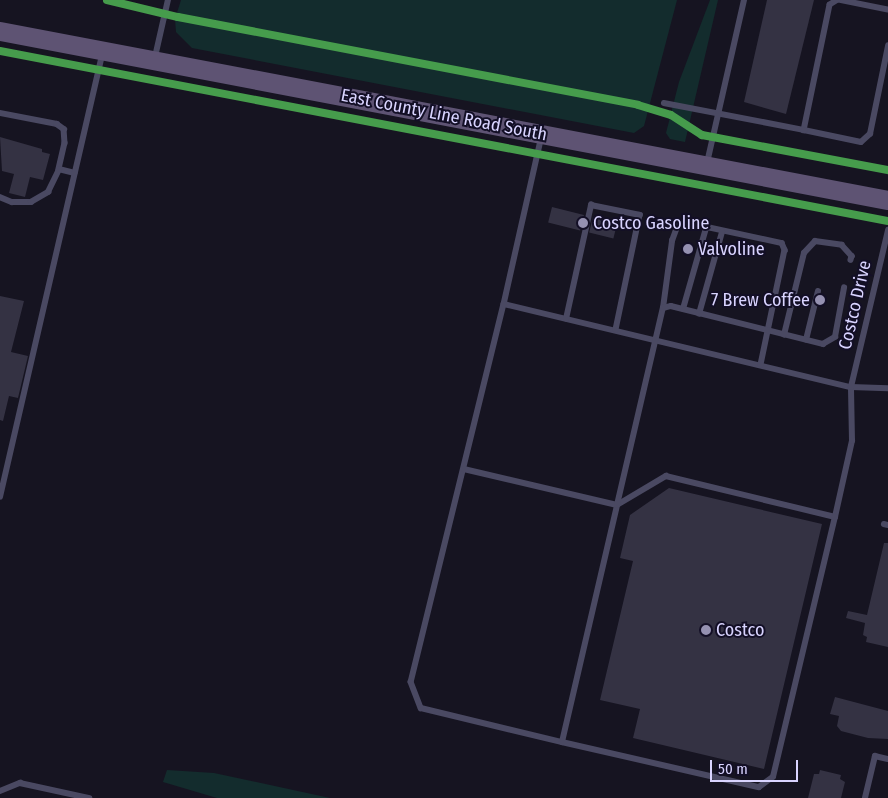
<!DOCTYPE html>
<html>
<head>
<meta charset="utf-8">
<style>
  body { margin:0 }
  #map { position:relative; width:888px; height:798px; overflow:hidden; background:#161421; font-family:"Fira Sans Condensed",sans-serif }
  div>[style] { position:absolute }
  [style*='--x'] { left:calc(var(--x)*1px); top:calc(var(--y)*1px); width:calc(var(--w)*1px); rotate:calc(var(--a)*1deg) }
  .green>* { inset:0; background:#132c2d }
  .building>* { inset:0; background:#343243; transform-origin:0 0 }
  .lane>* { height:5.5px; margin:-2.75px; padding:0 2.75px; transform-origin:2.75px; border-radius:2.75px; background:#4a4962 }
  .primary>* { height:19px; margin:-9.5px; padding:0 9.5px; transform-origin:9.5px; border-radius:9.5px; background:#5e5373 }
  .cycleway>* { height:8px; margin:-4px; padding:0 4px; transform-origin:4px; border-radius:4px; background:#469c4c }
  .dots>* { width:14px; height:14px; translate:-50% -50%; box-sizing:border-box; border:2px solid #130f26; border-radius:50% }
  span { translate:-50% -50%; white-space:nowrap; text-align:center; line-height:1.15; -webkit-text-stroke:4px #130f26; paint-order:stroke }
  .street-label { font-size:18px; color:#d9d4ff }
  .poi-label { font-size:18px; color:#d9d4ff }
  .left { translate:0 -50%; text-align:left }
  .right { translate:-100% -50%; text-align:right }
  .scale { position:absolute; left:710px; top:760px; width:88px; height:22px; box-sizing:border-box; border:2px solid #d9d4ff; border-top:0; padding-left:6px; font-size:15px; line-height:18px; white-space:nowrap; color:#d9d4ff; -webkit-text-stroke:4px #130f26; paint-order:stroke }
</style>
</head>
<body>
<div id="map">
  <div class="green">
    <i style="clip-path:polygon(181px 0,677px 0,644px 126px,634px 133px,192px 48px,176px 32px,175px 19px)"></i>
    <i style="clip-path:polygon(710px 0,718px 0,685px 142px,670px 139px,666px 133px,679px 82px)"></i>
    <i style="clip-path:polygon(167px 770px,214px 773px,330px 798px,217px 798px,163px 782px)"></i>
  </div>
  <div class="building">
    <i style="clip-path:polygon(767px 0,814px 0,786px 114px,744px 102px)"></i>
    <i style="clip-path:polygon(0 137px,42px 149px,42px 152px,50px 154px,43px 180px,30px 177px,25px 197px,9px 193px,14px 174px,2px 171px)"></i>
    <i style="left:552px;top:207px;width:33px;height:16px;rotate:14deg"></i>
    <i style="left:593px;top:217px;width:25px;height:16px;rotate:14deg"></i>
    <i style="clip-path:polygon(0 296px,24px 301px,11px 352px,28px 356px,18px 398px,9px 396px,3px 421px,0 420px)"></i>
    <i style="clip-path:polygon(669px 488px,822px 524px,764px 769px,633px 738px,640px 709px,600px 700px,633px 561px,620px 558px,630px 515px)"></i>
    <i style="clip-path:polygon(884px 543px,888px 543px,888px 647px,866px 642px,867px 637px,863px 635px,865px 623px,846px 618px,848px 611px,867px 615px)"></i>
    <i style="clip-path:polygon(835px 697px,888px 711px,888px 739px,868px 738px,841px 731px,837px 726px,839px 716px,830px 714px)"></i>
    <i style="clip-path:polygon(820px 770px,841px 775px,840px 779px,845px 782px,841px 798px,808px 798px,814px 774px,819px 774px)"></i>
  </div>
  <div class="lane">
    <i style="--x:888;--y:10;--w:51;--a:-168.7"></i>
    <i style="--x:838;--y:0;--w:9;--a:148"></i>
    <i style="--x:830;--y:5;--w:128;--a:101.7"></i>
    <i style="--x:804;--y:130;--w:58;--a:11.9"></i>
    <i style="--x:861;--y:142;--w:12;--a:-42"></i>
    <i style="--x:870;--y:134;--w:90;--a:-78.4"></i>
    <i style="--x:155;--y:57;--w:58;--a:-77.2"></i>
    <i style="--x:664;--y:103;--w:143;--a:10.9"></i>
    <i style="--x:0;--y:113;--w:58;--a:10.9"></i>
    <i style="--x:57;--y:124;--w:9;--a:36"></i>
    <i style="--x:64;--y:129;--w:14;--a:86"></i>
    <i style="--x:65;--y:143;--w:27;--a:103"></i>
    <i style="--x:59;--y:169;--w:16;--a:14"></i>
    <i style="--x:542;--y:136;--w:172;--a:102.7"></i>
    <i style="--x:504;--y:304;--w:357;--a:13.5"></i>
    <i style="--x:851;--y:387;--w:37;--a:2"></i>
    <i style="--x:707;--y:163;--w:167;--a:-77.2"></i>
    <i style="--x:0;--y:197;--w:13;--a:23"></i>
    <i style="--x:12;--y:202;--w:19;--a:0"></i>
    <i style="--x:31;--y:202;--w:20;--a:-30"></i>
    <i style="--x:48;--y:192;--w:25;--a:-64"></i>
    <i style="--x:504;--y:304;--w:389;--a:103.8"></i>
    <i style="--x:411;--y:682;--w:28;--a:69"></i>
    <i style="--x:421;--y:708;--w:145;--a:13.6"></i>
    <i style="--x:562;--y:742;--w:243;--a:-76.9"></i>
    <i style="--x:617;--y:505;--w:57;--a:-30.6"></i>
    <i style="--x:666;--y:476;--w:174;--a:13.6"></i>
    <i style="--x:835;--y:517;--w:78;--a:-77.4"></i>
    <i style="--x:852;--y:441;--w:54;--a:-91.1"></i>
    <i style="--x:851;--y:387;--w:161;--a:-76.7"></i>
    <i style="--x:663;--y:308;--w:68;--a:-82.3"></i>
    <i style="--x:672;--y:241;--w:15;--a:-70"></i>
    <i style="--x:677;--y:227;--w:9;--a:-36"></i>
    <i style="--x:684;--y:222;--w:100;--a:12.1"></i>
    <i style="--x:782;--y:243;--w:8;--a:67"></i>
    <i style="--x:785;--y:250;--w:117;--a:101.8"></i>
    <i style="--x:683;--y:309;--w:87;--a:-74.1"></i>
    <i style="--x:699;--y:314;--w:85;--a:-74.3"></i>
    <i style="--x:566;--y:319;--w:117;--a:-77.6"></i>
    <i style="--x:591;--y:205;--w:50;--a:11.5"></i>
    <i style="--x:640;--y:215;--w:117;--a:101.8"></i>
    <i style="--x:784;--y:335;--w:84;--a:-76.3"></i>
    <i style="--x:804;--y:253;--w:16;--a:-47"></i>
    <i style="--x:815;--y:241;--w:27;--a:8"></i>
    <i style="--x:842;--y:245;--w:15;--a:48"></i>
    <i style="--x:852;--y:256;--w:4;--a:104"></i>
    <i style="--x:806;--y:340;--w:50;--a:-76.2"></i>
    <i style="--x:464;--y:469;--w:157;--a:13.2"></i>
    <i style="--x:617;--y:505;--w:202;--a:-76.9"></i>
    <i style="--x:663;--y:308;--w:8;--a:-14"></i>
    <i style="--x:671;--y:306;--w:157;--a:14"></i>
    <i style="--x:823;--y:344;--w:14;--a:-30"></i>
    <i style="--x:835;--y:337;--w:50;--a:-79.6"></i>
    <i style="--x:0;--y:497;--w:455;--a:-77"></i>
    <i style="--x:884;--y:524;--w:4;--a:14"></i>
    <i style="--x:562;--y:742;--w:202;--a:12.9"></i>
    <i style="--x:759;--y:787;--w:17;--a:-36"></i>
    <i style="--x:773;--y:777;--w:267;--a:-76.6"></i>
    <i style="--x:0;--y:791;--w:22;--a:-22"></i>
    <i style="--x:20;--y:783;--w:71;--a:12.3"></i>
    <i style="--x:865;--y:798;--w:43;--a:-76.6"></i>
    <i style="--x:875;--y:756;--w:13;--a:13"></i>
  </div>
  <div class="primary">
    <i style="--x:0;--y:31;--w:904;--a:10.78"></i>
  </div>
  <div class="cycleway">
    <i style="--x:107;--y:0;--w:73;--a:13.5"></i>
    <i style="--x:178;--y:17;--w:468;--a:10.8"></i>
    <i style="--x:638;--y:105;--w:34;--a:17"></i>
    <i style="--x:671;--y:115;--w:37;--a:33"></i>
    <i style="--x:702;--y:135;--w:189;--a:10.7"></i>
    <i style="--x:0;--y:51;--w:904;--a:10.84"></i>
  </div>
  <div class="dots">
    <i style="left:583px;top:223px;background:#9591b1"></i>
    <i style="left:688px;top:249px;background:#9591b1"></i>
    <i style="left:820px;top:300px;background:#9591b1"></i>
    <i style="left:706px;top:630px;background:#9591b1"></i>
  </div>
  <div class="street-label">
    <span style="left:444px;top:115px;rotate:11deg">East County Line Road South</span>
    <span style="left:855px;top:305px;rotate:-77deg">Costco Drive</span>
  </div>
  <div class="poi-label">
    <span class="left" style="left:593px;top:223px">Costco Gasoline</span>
    <span class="left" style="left:698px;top:249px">Valvoline</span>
    <span class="right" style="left:810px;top:300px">7 Brew Coffee</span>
    <span class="left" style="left:716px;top:630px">Costco</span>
  </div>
  <div class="scale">50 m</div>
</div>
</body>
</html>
